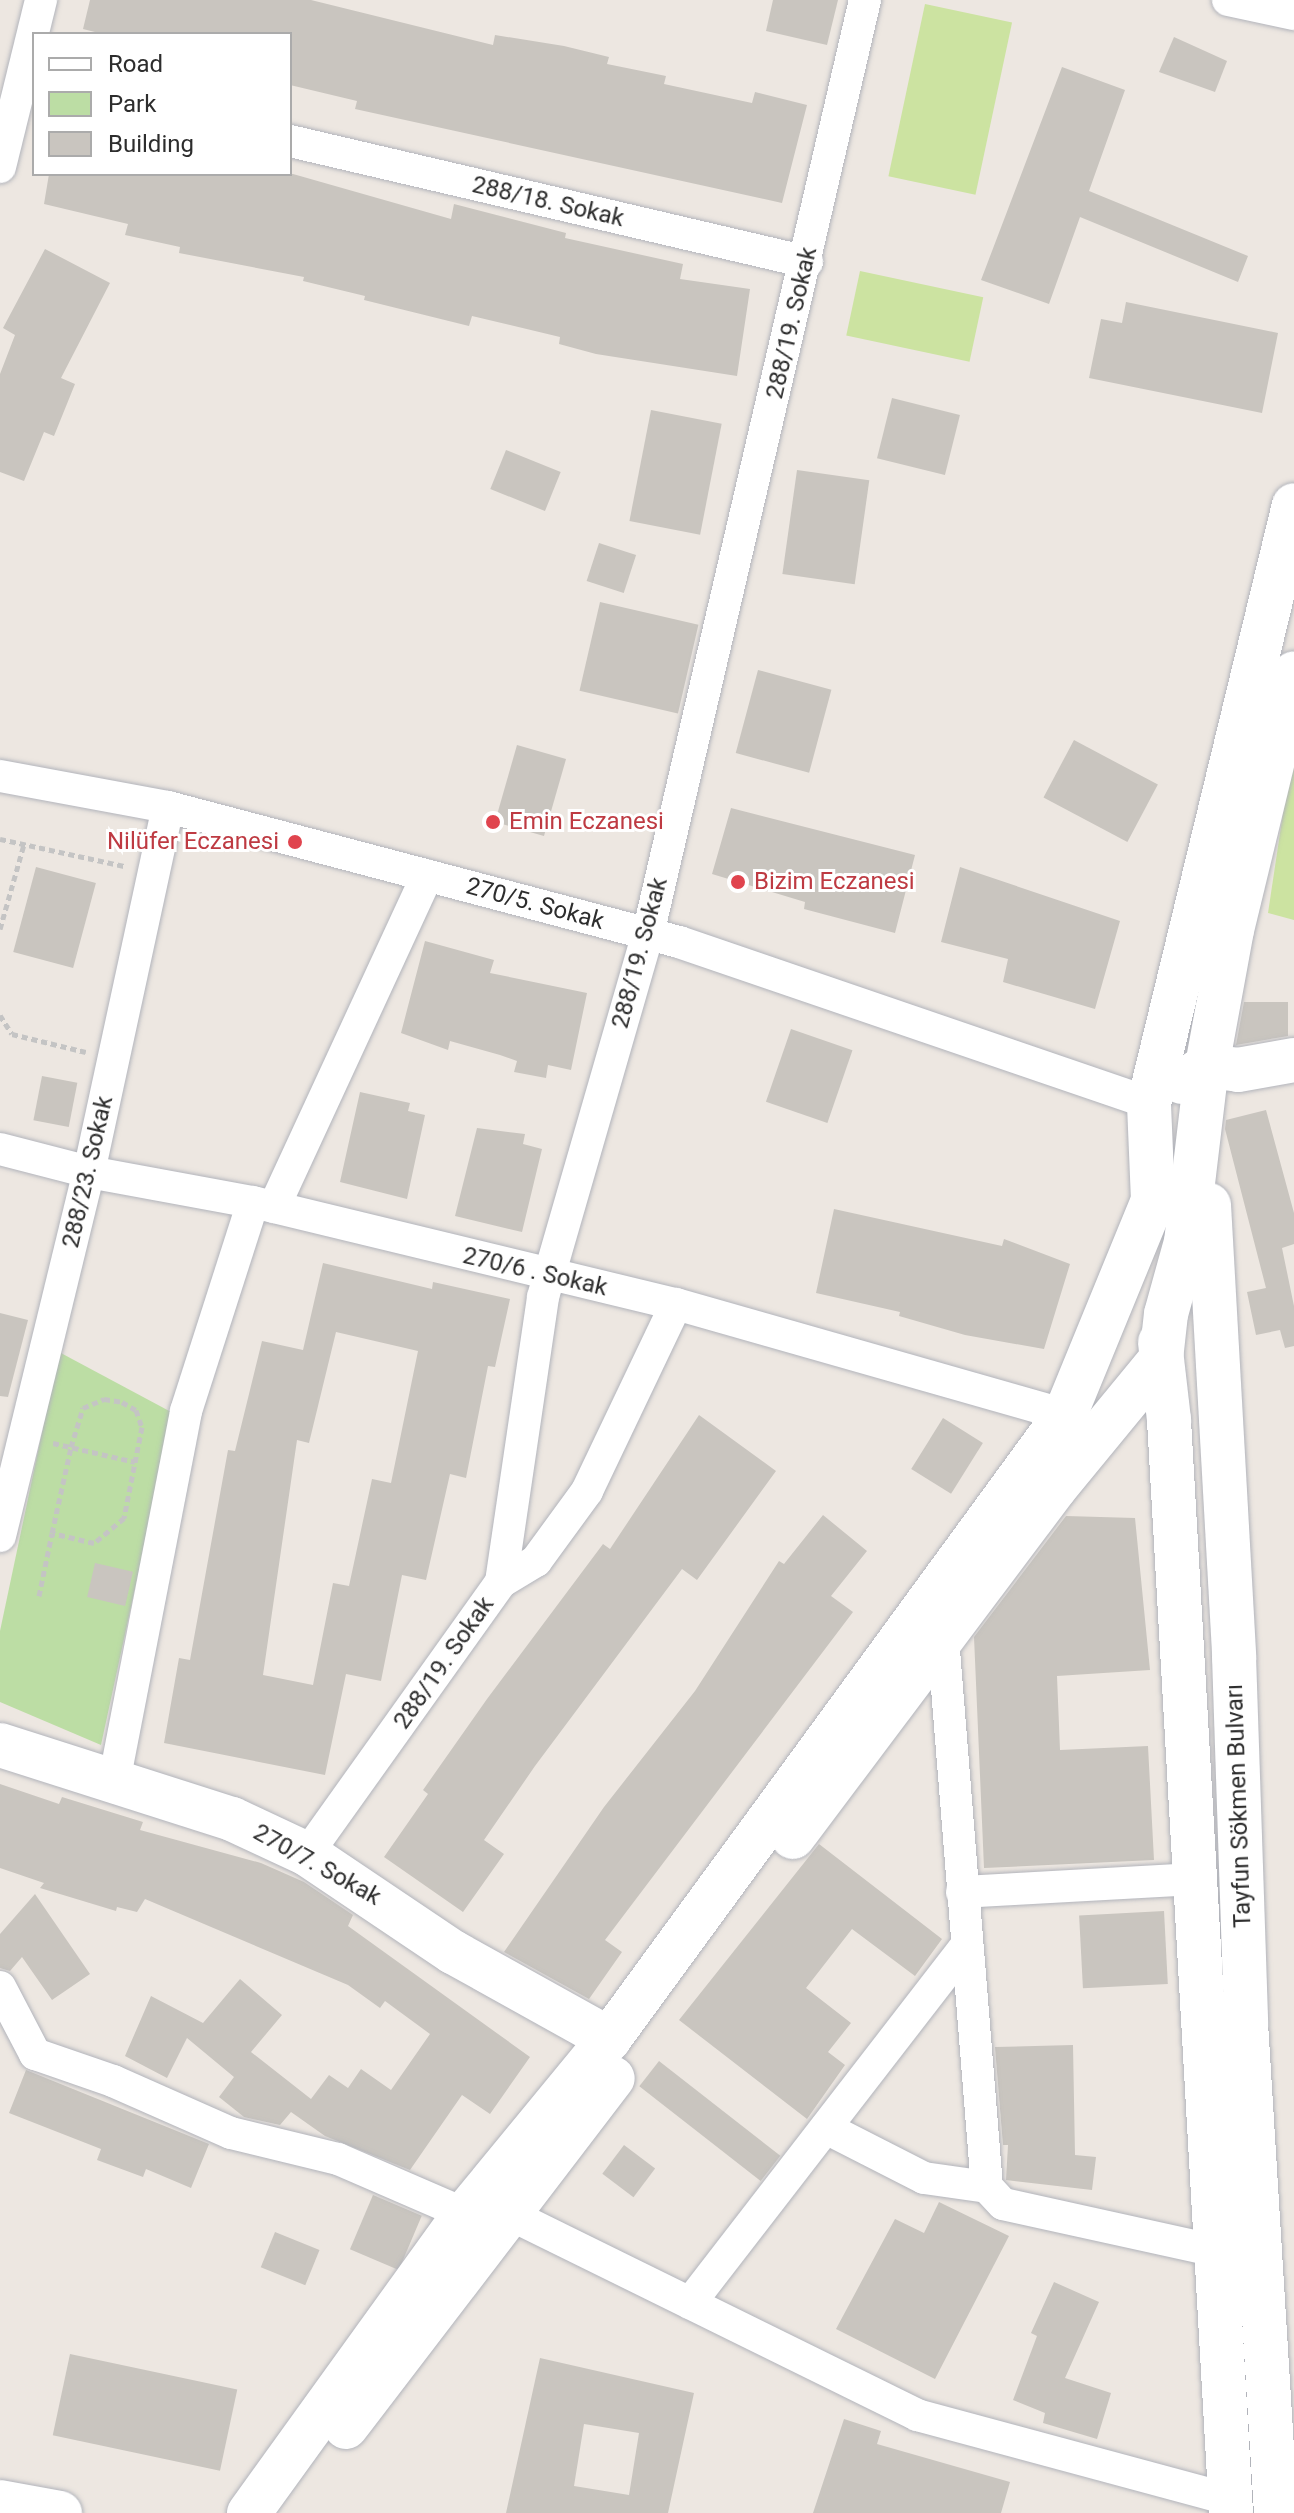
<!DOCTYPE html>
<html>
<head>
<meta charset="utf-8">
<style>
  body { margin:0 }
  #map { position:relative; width:1294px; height:2513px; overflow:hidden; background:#ede7e1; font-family:Roboto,sans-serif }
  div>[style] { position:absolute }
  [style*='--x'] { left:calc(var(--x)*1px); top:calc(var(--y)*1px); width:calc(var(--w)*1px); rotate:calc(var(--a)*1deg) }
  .green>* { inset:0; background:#bcdda4 }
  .pitch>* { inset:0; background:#cce3a1; transform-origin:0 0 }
  .building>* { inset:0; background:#c9c5bf; transform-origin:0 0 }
  .path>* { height:5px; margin-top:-2.5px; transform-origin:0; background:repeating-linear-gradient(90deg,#c4c4c4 0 6px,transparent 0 10px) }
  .roads { filter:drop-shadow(0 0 2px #b2b4bb) drop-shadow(0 0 2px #b2b4bb) }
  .street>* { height:32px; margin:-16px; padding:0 16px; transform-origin:16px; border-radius:16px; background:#fff }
  .secondary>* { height:44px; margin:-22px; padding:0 22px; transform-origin:22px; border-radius:22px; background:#fff }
  .dots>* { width:22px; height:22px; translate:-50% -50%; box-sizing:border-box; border:4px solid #fff; border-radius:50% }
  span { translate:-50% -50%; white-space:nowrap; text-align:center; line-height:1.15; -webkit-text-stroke:6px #fff; paint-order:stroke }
  .street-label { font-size:24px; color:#2d2d2d }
  .health-label { font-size:24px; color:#be3a42 }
  .left { translate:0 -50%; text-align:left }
  .right { translate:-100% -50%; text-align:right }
  .legend { position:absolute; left:32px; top:32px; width:260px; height:144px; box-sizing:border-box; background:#fff; border:2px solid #ababab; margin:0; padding:10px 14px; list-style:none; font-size:24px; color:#2d2d2d }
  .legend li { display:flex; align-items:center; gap:16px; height:40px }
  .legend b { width:40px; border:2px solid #ababab }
</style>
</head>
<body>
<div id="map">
  <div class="green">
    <i style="clip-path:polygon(59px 1352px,173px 1413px,101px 1745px,0 1702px,0 1631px)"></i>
  </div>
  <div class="pitch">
    <i style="left:925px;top:4px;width:89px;height:176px;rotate:12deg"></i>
    <i style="left:860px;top:271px;width:126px;height:66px;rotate:12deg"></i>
    <i style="clip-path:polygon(1294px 740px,1294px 920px,1268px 913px)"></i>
  </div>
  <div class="building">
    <i style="clip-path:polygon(90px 0,311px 0,493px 45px,495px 35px,564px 46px,609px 57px,607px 64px,666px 76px,664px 84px,752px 103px,755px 92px,807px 105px,782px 203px,355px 109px,357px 101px,290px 85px,290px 34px,103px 34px,83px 29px)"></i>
    <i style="clip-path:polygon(773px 0,838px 0,827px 45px,766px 31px)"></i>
    <i style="clip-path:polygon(1174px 37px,1227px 61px,1215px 92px,1159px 72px)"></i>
    <i style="clip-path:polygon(1062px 67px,1125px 90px,1089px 191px,1248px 256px,1238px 282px,1080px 217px,1049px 304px,981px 280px)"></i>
    <i style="clip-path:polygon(49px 174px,293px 174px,451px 219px,454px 204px,566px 233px,565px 238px,683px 264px,680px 279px,750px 289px,737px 376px,596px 354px,559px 344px,560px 337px,472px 316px,469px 326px,364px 300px,365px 296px,303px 281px,304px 277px,179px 253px,180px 247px,125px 235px,128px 224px,44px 204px)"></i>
    <i style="clip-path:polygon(45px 249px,110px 283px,61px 378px,75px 384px,54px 436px,44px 432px,24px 481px,0 472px,0 374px,15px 335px,3px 328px)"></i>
    <i style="clip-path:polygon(1126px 302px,1278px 333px,1262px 413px,1089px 378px,1101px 319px,1122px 323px)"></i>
    <i style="left:892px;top:398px;width:70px;height:62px;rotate:14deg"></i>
    <i style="left:651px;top:410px;width:72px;height:113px;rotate:11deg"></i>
    <i style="left:506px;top:450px;width:59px;height:42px;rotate:22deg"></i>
    <i style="left:797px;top:470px;width:73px;height:105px;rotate:8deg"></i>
    <i style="left:599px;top:543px;width:39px;height:40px;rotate:18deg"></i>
    <i style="left:600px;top:602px;width:101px;height:91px;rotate:13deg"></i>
    <i style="left:758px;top:670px;width:76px;height:86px;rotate:15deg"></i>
    <i style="left:1074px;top:740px;width:95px;height:65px;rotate:28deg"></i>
    <i style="left:517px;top:745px;width:51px;height:80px;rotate:16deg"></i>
    <i style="clip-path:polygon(731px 808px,915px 855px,895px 933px,804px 909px,805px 902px,712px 874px)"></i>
    <i style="left:36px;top:867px;width:62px;height:88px;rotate:15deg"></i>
    <i style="clip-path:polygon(960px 867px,1120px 921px,1095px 1009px,1003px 982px,1008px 959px,941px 942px)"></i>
    <i style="clip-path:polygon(425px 941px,494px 960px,490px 973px,587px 993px,571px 1070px,548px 1065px,546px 1078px,514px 1072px,517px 1061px,500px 1055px,450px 1041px,448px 1050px,401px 1033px)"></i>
    <i style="clip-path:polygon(1244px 1002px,1288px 1002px,1288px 1036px,1236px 1045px)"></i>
    <i style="left:791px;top:1029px;width:65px;height:77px;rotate:19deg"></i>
    <i style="left:42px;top:1076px;width:36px;height:45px;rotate:11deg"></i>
    <i style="clip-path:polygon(360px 1092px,410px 1103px,408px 1111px,425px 1115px,407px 1199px,340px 1182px)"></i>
    <i style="clip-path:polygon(1266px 1110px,1294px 1213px,1294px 1244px,1282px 1248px,1294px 1306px,1294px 1346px,1285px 1348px,1280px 1330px,1256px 1335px,1247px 1292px,1266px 1288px,1225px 1129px,1226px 1120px)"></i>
    <i style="clip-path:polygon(477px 1128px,525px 1134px,523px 1144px,542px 1149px,522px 1232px,455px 1216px)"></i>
    <i style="clip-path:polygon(834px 1209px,1002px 1246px,1004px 1239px,1070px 1264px,1044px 1349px,965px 1335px,899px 1316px,900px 1312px,816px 1293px)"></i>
    <i style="clip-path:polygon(evenodd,323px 1263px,432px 1289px,433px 1282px,510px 1299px,495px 1367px,488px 1366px,466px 1478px,450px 1474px,426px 1580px,402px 1575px,381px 1681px,346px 1674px,325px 1775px,164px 1743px,179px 1658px,190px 1660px,228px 1450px,235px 1451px,262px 1341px,303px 1350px,323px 1263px,336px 1332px,418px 1351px,391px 1483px,372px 1479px,349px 1586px,333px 1583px,313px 1685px,263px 1675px,297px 1440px,309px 1443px,336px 1332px)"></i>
    <i style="clip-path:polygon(0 1313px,28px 1320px,8px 1397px,0 1396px)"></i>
    <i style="clip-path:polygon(699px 1415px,776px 1471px,697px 1580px,682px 1569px,535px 1766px,484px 1840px,504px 1854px,463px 1912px,384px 1857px,428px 1794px,423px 1790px,487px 1699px,603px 1544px,610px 1549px)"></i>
    <i style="left:943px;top:1418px;width:47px;height:60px;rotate:32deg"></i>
    <i style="clip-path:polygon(823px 1515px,867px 1551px,831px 1596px,853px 1612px,605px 1940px,622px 1952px,589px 1999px,504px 1952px,604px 1807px,695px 1691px,779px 1561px,784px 1564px)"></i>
    <i style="clip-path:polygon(1066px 1516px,1135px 1518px,1150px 1670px,1057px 1676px,1060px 1750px,1148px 1746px,1154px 1860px,984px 1868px,974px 1637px)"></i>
    <i style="left:95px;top:1563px;width:39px;height:35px;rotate:13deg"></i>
    <i style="clip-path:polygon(0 1784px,59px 1804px,62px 1797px,143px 1822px,140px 1830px,261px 1863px,304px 1882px,353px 1915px,348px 1926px,530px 2057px,490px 2114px,462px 2095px,410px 2170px,325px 2136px,291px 2112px,280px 2125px,244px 2117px,219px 2097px,234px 2077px,187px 2038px,167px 2078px,125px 2056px,151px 1996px,203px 2023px,240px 1979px,282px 2015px,251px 2052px,311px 2099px,329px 2075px,348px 2088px,361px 2069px,391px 2090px,430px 2034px,385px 2001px,380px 2008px,348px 1985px,145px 1899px,137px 1912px,117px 1907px,116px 1911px,40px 1888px,44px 1883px,0 1868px)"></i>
    <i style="clip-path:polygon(819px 1844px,942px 1939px,915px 1976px,852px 1929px,806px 1988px,851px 2023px,828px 2052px,845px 2065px,807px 2119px,679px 2020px)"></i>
    <i style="clip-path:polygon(35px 1894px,90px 1974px,52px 2000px,22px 1957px,10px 1971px,0 1968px,0 1934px)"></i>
    <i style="left:1164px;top:1911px;width:73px;height:85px;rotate:87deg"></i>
    <i style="clip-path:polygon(1073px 2045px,1075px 2155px,1096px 2157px,1092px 2190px,1006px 2180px,1008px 2145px,1003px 2145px,995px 2047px)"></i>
    <i style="left:659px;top:2061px;width:154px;height:32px;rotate:38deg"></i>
    <i style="clip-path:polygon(26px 2070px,209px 2144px,191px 2188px,146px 2169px,143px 2177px,97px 2160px,101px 2149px,9px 2113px)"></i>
    <i style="left:624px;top:2145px;width:39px;height:36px;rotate:37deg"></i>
    <i style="left:373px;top:2195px;width:53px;height:59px;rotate:23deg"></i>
    <i style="clip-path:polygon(939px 2202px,1009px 2236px,935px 2379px,836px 2329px,895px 2219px,924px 2233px)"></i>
    <i style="left:275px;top:2232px;width:48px;height:38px;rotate:22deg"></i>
    <i style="clip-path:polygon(1054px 2282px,1099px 2302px,1065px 2378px,1111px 2393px,1097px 2439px,1043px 2423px,1045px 2413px,1013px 2400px,1037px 2336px,1031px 2333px)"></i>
    <i style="left:70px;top:2354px;width:171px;height:83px;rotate:12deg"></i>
    <i style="clip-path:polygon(evenodd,540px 2358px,694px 2393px,668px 2513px,506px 2513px,540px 2358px,584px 2424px,639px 2433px,629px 2495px,574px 2486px,584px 2424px)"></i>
    <i style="clip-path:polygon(844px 2419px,881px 2431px,877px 2444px,1010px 2482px,1001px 2513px,813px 2513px)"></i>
  </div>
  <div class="path">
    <i style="--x:0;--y:839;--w:127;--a:12.3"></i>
    <i style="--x:0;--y:929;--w:88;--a:-74.2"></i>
    <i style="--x:0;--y:1015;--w:22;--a:58"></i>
    <i style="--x:12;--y:1034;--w:76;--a:13.7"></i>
    <i style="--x:53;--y:1443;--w:84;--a:13"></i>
    <i style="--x:39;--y:1596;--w:64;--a:-78.3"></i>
    <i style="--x:52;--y:1533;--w:88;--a:-77.5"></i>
    <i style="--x:71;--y:1447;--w:41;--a:-72.9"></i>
    <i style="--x:83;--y:1408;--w:23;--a:-23"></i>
    <i style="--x:104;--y:1399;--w:18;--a:9"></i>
    <i style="--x:122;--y:1402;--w:16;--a:30"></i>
    <i style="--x:136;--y:1410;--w:18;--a:71"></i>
    <i style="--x:142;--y:1427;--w:93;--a:101.2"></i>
    <i style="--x:124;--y:1518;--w:39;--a:140"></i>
    <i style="--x:94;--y:1543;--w:43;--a:-166.6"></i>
  </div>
  <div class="roads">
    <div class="street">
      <i style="--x:1228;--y:0;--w:67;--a:12"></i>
      <i style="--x:290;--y:141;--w:531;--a:13.17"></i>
      <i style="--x:0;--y:167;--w:172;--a:-76.2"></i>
      <i style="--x:0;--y:776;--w:171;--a:10.5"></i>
      <i style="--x:168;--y:807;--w:529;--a:14.8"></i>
      <i style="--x:679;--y:942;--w:497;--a:18.9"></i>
      <i style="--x:0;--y:1149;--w:92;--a:14.5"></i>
      <i style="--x:89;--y:1172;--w:167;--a:10.4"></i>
      <i style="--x:253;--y:1202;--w:435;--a:13.6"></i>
      <i style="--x:676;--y:1304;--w:405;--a:15.9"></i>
      <i style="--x:274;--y:1207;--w:365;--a:-65.2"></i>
      <i style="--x:0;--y:1536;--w:375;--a:-76.3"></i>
      <i style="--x:89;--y:1172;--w:373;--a:-77.8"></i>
      <i style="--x:501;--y:1582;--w:41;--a:-31"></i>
      <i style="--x:536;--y:1561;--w:87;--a:-53.9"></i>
      <i style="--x:587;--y:1491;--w:207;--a:-64.5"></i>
      <i style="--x:943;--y:1638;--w:551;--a:85.42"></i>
      <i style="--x:987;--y:2187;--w:23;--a:47"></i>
      <i style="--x:1003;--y:2204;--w:218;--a:12.4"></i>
      <i style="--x:114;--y:1782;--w:378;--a:-79"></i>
      <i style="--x:186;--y:1411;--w:219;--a:-72.2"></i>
      <i style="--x:307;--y:1854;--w:334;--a:-54.5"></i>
      <i style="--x:501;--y:1582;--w:288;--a:-81.6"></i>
      <i style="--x:543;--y:1297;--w:378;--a:-73.9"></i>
      <i style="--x:648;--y:934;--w:959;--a:-76.92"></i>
      <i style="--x:962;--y:1892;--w:231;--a:-3.2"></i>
      <i style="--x:0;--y:1987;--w:76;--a:62.4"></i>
      <i style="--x:35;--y:2054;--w:83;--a:19.1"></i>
      <i style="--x:113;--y:2081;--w:129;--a:23.8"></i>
      <i style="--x:231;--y:2133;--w:110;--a:13.7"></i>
      <i style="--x:338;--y:2159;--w:138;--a:23.4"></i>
      <i style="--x:826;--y:2128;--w:110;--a:27"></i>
      <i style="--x:924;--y:2178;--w:64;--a:8.1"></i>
      <i style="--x:511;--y:2215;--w:453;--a:26.2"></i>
      <i style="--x:917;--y:2415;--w:325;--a:15.1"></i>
      <i style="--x:690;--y:2303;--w:451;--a:-52.3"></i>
    </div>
    <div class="secondary">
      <i style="--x:1182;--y:1082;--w:30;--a:-33"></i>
      <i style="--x:1207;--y:1066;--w:31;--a:7"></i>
      <i style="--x:1238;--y:1070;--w:57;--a:-10.1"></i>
      <i style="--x:1209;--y:1205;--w:452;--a:86.8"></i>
      <i style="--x:1234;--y:1656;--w:367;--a:88.1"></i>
      <i style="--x:1246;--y:2023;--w:491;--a:86.5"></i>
      <i style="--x:1160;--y:1342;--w:79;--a:83.4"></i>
      <i style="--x:1169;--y:1420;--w:1095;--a:86.75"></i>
      <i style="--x:0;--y:1745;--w:244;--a:17.7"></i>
      <i style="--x:232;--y:1819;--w:83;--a:25"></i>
      <i style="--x:307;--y:1854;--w:176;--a:33.9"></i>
      <i style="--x:453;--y:1952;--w:179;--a:29.1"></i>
      <i style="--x:793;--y:1837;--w:436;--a:-53.1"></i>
      <i style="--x:1055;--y:1488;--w:167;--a:-50.6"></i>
      <i style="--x:1161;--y:1359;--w:45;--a:-83.7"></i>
      <i style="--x:1166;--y:1314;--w:75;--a:-74.5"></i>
      <i style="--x:1186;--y:1242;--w:177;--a:-83.2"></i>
      <i style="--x:1207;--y:1066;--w:138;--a:-79.6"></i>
      <i style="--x:1232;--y:930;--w:264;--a:-76.4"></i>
      <i style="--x:346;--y:2427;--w:439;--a:-52.6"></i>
      <i style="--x:0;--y:2502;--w:61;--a:10.4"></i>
      <i style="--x:249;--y:2513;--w:369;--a:-54.2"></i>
      <i style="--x:465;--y:2214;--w:227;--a:-50.6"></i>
      <i style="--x:609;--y:2039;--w:773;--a:-53.84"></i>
      <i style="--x:1065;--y:1415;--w:232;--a:-67.7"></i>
      <i style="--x:1153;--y:1200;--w:97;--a:-92.4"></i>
      <i style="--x:1149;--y:1103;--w:615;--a:-76.37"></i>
    </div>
  </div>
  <div class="dots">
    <i style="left:493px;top:822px;background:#e0444e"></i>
    <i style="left:295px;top:842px;background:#e0444e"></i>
    <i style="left:738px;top:882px;background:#e0444e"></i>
  </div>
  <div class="street-label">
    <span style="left:548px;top:202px;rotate:13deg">288/18. Sokak</span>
    <span style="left:792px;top:323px;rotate:-77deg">288/19. Sokak</span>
    <span style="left:535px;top:904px;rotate:15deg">270/5. Sokak</span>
    <span style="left:640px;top:953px;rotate:-75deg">288/19. Sokak</span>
    <span style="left:88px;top:1172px;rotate:-77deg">288/23. Sokak</span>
    <span style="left:535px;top:1272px;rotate:13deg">270/6 . Sokak</span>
    <span style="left:444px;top:1663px;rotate:-55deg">288/19. Sokak</span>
    <span style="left:1239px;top:1806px;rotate:-92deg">Tayfun Sökmen Bulvarı</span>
    <span style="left:317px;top:1865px;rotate:29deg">270/7. Sokak</span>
  </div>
  <div class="health-label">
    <span class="left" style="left:509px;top:822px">Emin Eczanesi</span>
    <span class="right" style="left:279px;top:842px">Nilüfer Eczanesi</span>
    <span class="left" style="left:754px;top:882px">Bizim Eczanesi</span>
  </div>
  <ul class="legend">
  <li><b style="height:10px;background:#fff"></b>Road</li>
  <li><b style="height:22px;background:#bcdda4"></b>Park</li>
  <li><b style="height:22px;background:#c9c5bf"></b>Building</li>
  </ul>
</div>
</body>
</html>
